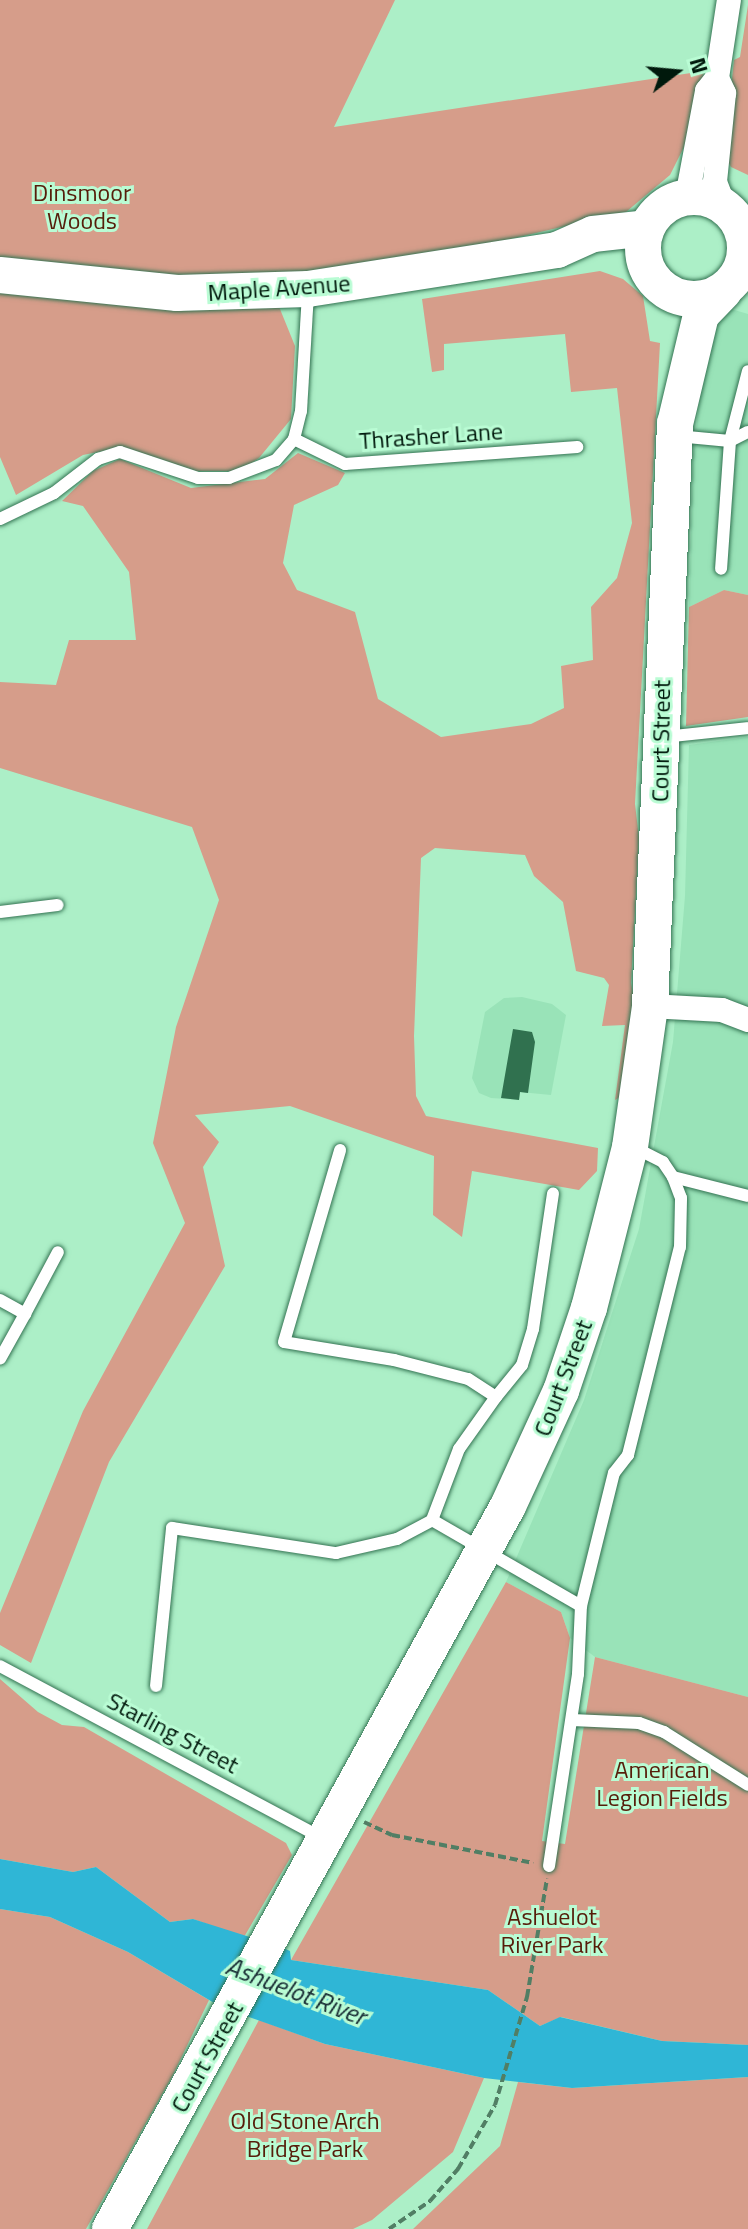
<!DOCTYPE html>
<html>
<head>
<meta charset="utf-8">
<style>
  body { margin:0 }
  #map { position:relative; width:748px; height:2229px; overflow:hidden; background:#acefc7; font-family:"Titillium Web",sans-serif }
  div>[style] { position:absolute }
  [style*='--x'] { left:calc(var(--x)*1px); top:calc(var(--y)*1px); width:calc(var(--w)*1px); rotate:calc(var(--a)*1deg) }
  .built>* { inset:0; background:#99e3b8 }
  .green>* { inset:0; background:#d69d8a }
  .water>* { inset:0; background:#2fb6d6 }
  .building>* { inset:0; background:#30714f }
  .path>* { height:4px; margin-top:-2px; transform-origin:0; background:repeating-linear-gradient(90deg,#517e64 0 8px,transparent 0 12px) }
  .roads { filter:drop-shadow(0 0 2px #337352) drop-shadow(0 0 2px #337352) }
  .lane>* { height:12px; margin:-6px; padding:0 6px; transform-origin:6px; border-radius:6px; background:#fff }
  .street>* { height:24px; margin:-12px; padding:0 12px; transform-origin:12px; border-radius:12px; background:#fff }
  .secondary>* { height:36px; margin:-18px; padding:0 18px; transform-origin:18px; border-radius:18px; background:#fff }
  .secondary>.ring { margin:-18px; padding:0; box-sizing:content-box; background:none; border:36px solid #fff; border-radius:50% }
  span { translate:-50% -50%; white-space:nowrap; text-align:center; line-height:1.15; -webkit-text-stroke:6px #b9fcd4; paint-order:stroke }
  .park-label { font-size:24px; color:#561d0a }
  .street-label { font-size:24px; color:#00190c }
  .water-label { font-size:26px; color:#182d34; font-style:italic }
  .north { position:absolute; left:636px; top:32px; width:80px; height:80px; -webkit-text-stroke:6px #b9fcd4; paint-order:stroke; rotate:74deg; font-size:22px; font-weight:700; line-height:32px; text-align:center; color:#00190c }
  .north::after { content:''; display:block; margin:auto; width:28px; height:36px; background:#00190c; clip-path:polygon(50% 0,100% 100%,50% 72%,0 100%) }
</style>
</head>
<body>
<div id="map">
  <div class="built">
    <i style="clip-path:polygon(731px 309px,748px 314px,748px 595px,724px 590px,689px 607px,693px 459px,701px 383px,714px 330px)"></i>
    <i style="clip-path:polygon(748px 737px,748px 1697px,595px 1657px,570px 1638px,561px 1612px,506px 1582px,584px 1400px,639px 1229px,673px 1042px,685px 896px,689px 745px)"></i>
    <i style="clip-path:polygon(522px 997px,552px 1004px,566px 1015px,551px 1095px,520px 1092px,519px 1100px,491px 1098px,479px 1093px,472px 1078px,485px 1012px,504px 998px)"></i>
  </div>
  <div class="green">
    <i style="clip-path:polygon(0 0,395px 0,334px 127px,704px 71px,698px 119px,670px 175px,626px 212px,355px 275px,269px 282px,295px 346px,291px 419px,259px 458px,239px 471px,196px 471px,123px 447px,83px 455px,16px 495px,0 457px)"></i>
    <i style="clip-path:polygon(748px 5px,748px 175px,731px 167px,724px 154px,734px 60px,740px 57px)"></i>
    <i style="clip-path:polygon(600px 271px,623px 279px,643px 296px,650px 341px,660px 343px,635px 804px,639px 838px,631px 983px,635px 1004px,622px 1096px,615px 1100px,625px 1025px,602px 1026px,609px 985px,604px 978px,576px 971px,563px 902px,534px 876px,525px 855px,435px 848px,421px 858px,414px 1036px,416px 1096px,426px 1116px,598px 1148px,597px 1171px,579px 1190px,472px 1171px,462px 1237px,433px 1215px,434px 1156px,290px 1106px,195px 1115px,219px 1142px,203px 1167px,225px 1266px,109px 1462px,31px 1663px,0 1645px,0 1613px,83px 1411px,185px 1223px,153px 1143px,176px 1027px,219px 900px,192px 827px,0 768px,0 682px,56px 685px,69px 640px,136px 640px,129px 572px,83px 506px,62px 501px,93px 471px,120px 459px,191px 488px,265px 479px,298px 453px,345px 473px,338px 485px,294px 505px,283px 563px,297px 590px,355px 612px,378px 699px,441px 737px,531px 724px,564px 708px,561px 666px,593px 660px,591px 607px,617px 578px,632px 523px,617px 388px,571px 392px,565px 334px,444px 344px,444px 370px,432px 372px,422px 299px)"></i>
    <i style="clip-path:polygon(724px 590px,748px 595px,748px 717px,686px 726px,689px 607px)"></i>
    <i style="clip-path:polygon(506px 1582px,561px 1612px,570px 1638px,542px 1841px,565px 1844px,595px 1657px,748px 1697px,748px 2045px,662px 2041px,561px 2017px,540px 2026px,488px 1990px,291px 1960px)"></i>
    <i style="clip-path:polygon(0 1679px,38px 1712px,62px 1725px,84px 1727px,286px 1843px,292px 1855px,244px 1937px,193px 1919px,170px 1922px,96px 1867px,73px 1872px,0 1859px)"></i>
    <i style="clip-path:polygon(0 1909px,50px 1917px,128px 1952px,209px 2000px,173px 2075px,86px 2229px,0 2229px)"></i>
    <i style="clip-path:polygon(259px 2020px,325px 2044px,484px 2078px,453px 2152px,372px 2220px,353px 2229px,147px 2229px)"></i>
    <i style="clip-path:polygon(748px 2077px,748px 2229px,413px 2229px,500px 2146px,518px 2082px,572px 2088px)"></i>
  </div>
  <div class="water">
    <i style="clip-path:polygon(0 1859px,73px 1872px,96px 1867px,170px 1922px,193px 1919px,281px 1947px,290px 1951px,291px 1960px,488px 1990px,540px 2026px,560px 2017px,662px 2041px,748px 2045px,748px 2077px,572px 2088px,484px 2078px,325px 2044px,221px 2007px,128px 1952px,50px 1917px,0 1909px)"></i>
  </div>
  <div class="building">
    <i style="clip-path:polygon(513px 1029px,532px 1032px,535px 1042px,528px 1093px,520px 1092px,519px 1100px,501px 1098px)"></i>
  </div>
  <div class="path">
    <i style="--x:364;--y:1822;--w:31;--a:25"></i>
    <i style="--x:392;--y:1835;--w:144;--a:11.2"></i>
    <i style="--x:389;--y:2229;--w:50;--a:-34.3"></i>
    <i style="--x:430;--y:2201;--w:43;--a:-48.8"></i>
    <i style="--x:458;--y:2169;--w:74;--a:-60"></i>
    <i style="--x:495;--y:2105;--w:113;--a:-73.5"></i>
    <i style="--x:527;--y:1997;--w:120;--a:-80.4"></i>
  </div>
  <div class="roads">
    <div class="lane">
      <i style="--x:677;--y:436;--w:53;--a:5.4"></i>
      <i style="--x:730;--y:441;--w:128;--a:94"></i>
      <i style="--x:294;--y:439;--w:57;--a:26.1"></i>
      <i style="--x:345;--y:464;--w:233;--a:-4.2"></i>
      <i style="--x:730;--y:441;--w:72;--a:-75.6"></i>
      <i style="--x:730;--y:441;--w:20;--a:-27"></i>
      <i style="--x:0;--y:519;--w:60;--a:-25.7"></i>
      <i style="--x:54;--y:493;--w:56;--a:-37.7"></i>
      <i style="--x:98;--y:459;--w:23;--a:-18"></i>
      <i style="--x:120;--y:452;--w:82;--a:18.4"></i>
      <i style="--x:198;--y:478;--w:31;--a:0"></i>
      <i style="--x:229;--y:478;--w:50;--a:-21"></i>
      <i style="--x:276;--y:460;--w:28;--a:-49"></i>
      <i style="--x:294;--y:439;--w:29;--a:-76"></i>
      <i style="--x:301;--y:411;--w:117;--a:-86.6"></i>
      <i style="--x:664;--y:737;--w:84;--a:-6.1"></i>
      <i style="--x:0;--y:912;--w:58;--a:-6.9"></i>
      <i style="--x:673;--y:1177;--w:77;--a:14.2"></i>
      <i style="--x:0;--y:1300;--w:29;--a:29"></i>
      <i style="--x:25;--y:1314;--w:51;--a:119.1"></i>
      <i style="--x:25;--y:1314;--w:70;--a:-62"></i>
      <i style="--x:496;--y:1397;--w:41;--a:-50.9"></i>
      <i style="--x:522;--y:1365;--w:38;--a:-73"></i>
      <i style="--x:533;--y:1329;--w:137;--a:-81.6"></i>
      <i style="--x:432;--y:1520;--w:172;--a:30"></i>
      <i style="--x:0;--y:1666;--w:365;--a:28.1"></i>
      <i style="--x:156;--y:1686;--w:159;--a:-84.2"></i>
      <i style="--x:172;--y:1528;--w:166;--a:8.7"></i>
      <i style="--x:336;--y:1553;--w:63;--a:-12.9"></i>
      <i style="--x:397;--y:1539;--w:40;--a:-28"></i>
      <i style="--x:432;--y:1520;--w:76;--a:-69.2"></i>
      <i style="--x:459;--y:1449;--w:64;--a:-54.6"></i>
      <i style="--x:496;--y:1397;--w:33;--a:-147"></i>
      <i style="--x:468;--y:1379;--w:76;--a:-165.6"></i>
      <i style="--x:394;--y:1360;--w:111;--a:-170.7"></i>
      <i style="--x:284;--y:1342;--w:200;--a:-73.7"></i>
      <i style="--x:572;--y:1720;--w:67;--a:2.6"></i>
      <i style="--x:639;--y:1723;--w:27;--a:20"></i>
      <i style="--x:664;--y:1732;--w:99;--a:32.2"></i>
      <i style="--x:549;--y:1866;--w:194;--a:-81.4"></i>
      <i style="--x:578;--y:1674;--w:68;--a:-87.5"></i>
      <i style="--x:581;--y:1606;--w:137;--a:-76.1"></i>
      <i style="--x:614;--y:1473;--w:23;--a:-52"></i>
      <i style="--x:628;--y:1455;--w:214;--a:-76"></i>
      <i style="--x:680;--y:1247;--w:49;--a:-88.8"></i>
      <i style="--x:681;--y:1198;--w:22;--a:-111"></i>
      <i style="--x:673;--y:1177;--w:18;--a:-124"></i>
      <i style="--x:663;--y:1162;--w:34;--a:-153"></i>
    </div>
    <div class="street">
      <i style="--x:717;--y:78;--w:17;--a:65"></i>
      <i style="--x:724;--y:93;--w:89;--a:95.8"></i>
      <i style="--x:715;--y:182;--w:26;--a:69"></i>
      <i style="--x:687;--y:197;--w:108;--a:-79.3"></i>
      <i style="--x:707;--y:91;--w:16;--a:-52"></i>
      <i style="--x:717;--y:78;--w:79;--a:-81.3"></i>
      <i style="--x:650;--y:1006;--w:72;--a:3.2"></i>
      <i style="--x:722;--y:1010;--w:28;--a:21"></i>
    </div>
    <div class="secondary">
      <i class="ring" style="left:643px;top:197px;width:66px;height:66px"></i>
      <i style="--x:0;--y:275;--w:178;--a:5.8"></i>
      <i style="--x:177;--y:293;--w:131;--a:-1.7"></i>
      <i style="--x:308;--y:289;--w:252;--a:-8.9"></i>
      <i style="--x:557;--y:250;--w:39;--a:-24"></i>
      <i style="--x:593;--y:234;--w:54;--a:-6.3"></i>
      <i style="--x:110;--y:2229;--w:825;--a:-61.17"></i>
      <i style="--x:508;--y:1506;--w:127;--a:-65.3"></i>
      <i style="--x:561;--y:1391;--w:88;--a:-71.4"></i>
      <i style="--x:589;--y:1308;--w:166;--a:-75.7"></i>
      <i style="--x:630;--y:1147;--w:142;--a:-81.9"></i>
      <i style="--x:650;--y:1006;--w:583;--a:-87.54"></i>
      <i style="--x:675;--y:424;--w:112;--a:-76.6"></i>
      <i style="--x:701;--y:315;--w:33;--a:-46"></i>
    </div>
  </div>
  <div class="park-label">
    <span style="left:82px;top:207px">Dinsmoor<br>Woods</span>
    <span style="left:662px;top:1784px">American<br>Legion Fields</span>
    <span style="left:552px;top:1931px">Ashuelot<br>River Park</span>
    <span style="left:305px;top:2135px">Old Stone Arch<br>Bridge Park</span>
  </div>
  <div class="street-label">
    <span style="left:279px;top:288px;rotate:-4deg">Maple Avenue</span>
    <span style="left:431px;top:436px;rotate:-4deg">Thrasher Lane</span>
    <span style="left:661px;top:741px;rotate:-89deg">Court Street</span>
    <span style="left:563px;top:1378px;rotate:-69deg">Court Street</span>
    <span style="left:173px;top:1733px;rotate:28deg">Starling Street</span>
    <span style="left:207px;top:2057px;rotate:-61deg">Court Street</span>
  </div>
  <div class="water-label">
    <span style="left:296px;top:1991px;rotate:21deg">Ashuelot River</span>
  </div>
  <div class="north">N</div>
</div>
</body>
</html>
